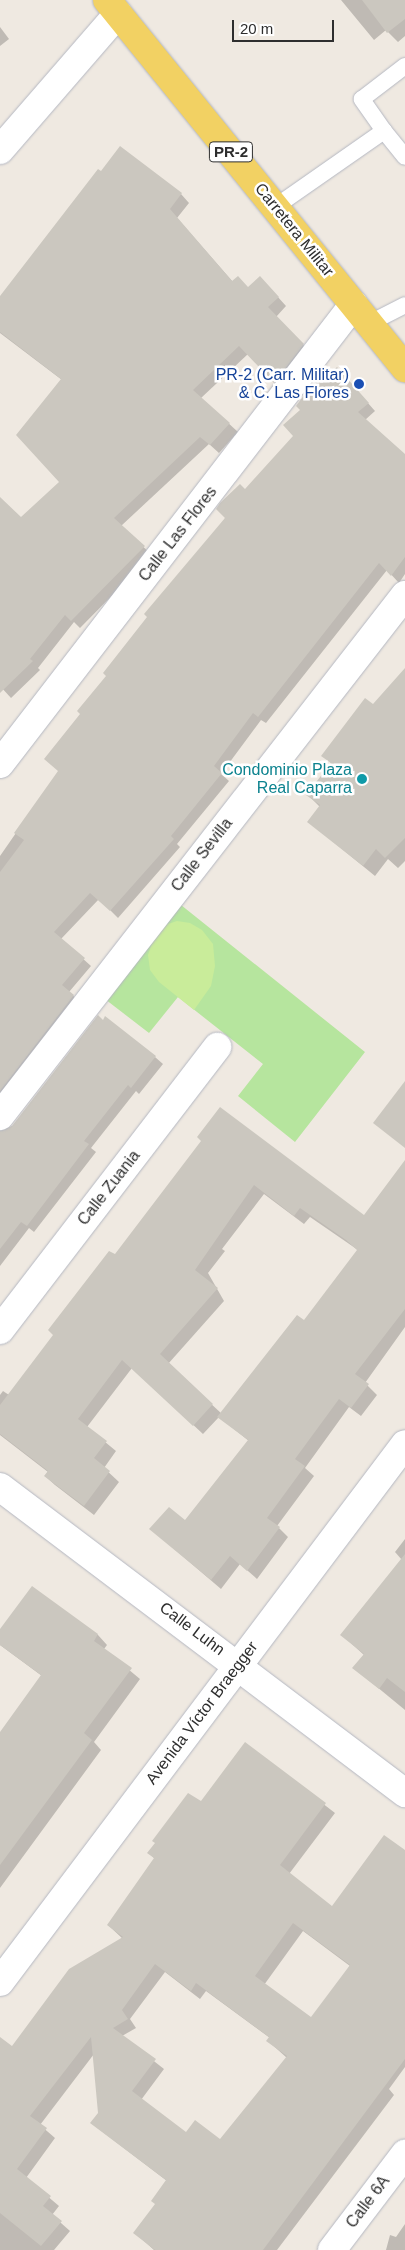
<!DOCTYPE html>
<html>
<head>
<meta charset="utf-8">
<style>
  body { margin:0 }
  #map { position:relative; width:405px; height:2250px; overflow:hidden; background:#efe9e1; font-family:Helvetica,sans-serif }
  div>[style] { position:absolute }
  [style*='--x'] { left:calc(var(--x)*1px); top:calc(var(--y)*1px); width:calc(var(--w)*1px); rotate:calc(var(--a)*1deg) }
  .green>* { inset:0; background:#b6e59e }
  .pitch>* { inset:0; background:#c9ec9a }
  .shadow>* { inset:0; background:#0003 }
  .building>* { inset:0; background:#cbc7bf }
  .roads { filter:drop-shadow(0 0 1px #b4b7c1) drop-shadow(0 0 1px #b4b7c1) }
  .service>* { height:16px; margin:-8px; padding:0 8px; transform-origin:8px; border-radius:8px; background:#fff }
  .minor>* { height:28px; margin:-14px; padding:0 14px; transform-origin:14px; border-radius:14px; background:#fff }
  .primary>* { height:28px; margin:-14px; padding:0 14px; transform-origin:14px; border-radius:14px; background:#f2d163 }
  .dots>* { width:14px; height:14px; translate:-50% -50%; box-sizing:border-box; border:2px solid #fff; border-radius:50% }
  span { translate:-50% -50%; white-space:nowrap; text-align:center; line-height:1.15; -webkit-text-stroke:5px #fff; paint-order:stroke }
  .shield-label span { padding:1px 4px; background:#fff; border:1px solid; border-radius:4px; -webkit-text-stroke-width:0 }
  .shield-label { font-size:15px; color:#2e2e2e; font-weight:700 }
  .street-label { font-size:16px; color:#2e2e2e }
  .transit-label { font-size:16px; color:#164399 }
  .right { translate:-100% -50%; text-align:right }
  .culture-label { font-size:16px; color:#0d838f }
  .scale { position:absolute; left:232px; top:20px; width:102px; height:22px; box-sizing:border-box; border:2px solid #2e2e2e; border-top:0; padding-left:6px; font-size:15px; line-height:18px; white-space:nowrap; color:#2e2e2e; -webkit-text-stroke:4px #fff; paint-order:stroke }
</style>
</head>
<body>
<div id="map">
  <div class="green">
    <i style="clip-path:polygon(176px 901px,365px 1052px,295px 1142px,238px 1096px,263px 1064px,178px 997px,149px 1033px,101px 996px)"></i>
  </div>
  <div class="pitch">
    <i style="clip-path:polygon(177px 921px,190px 923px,202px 930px,213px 944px,215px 966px,211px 986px,194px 1010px,159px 982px,150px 970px,148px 955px,154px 937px,165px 925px)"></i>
  </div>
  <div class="shadow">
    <i style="clip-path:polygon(341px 0,405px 0,405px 36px,398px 42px,386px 30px,374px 40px)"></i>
    <i style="clip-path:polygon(0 27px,9px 39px,0 46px)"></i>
    <i style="clip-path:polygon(181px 194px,189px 203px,177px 218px,233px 282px,249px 288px,268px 286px,286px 306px,276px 317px,311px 353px,283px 390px,248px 354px,201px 398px,238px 432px,219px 453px,209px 444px,121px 526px,152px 555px,80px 628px,74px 622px,38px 668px,40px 670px,11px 698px,0 686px,0 499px,21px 519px,61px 482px,62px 380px,0 333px,0 305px)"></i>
    <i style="clip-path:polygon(331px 374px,344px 376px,375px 411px,365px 420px,405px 456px,405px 574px,399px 583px,387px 570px,266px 723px,261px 720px,221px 774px,229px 781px,177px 844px,180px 847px,118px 918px,99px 899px,61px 939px,91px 966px,69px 992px,81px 1003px,0 1107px,0 856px,59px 771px,82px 714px,245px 491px,294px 436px,302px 410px)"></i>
    <i style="clip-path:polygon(405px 683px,405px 861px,398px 868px,388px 859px,375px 876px,309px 822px,320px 807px,308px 795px,332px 764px,323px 755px,373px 706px)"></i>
    <i style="clip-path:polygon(155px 1057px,163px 1064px,139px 1094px,136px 1091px,91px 1148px,96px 1152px,34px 1232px,29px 1228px,0 1266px,0 1132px)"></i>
    <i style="clip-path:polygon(evenodd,202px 1141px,365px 1217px,405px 1162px,405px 1327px,365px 1383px,377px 1395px,361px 1416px,349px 1407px,305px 1468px,314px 1476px,277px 1526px,288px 1537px,257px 1579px,240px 1564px,221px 1589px,151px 1529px,186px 1522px,249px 1441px,219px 1417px,203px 1434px,132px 1368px,87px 1427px,116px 1451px,104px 1468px,119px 1482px,94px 1515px,55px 1485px,45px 1476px,48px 1472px,0 1435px,0 1395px,3px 1391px,9px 1395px,202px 1141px,264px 1194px,304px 1224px,310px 1217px,358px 1250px,304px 1322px,222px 1414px,168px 1364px,224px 1301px,208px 1273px,225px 1251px,222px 1249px,264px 1194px)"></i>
    <i style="clip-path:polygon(405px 1539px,405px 1710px,354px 1668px,364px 1655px,342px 1635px,402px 1560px,395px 1552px)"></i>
    <i style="clip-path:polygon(32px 1588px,98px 1635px,107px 1645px,104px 1649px,140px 1679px,94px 1742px,101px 1750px,0 1888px,0 1734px,42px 1676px,0 1645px,0 1631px)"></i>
    <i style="clip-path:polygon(evenodd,246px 1744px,335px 1813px,289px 1874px,332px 1908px,405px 1851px,405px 2067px,389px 2089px,394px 2095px,277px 2250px,154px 2250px,135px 2233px,156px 2205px,167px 2181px,91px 2123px,99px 2113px,94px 2054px,40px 2125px,55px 2138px,26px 2178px,59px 2206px,52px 2215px,70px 2231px,54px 2250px,0 2250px,0 2054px,13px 2048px,123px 1939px,108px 1925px,155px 1859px,149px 1853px,202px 1802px,246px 1744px,303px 1931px,350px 1966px,311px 2019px,264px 1985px,303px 1931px,246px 1744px,165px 1972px,200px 1999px,206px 1991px,270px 2038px,268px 2041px,287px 2058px,220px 2141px,186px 2133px,141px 2100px,164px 2069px,122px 2036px,136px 2028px,130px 2019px,165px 1972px)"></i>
    <i style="clip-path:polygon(405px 2224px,405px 2250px,386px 2250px,390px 2235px,396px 2237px)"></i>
  </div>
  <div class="building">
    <i style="clip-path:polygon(362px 0,405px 0,405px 19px,387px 33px)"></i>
    <i style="clip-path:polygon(120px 146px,182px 193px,170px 209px,232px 281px,238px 276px,248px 287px,260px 276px,279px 297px,268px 307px,304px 344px,274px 383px,239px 346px,193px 390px,230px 423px,210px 445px,200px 437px,114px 518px,145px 546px,71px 621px,65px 615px,30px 659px,33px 661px,0 693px,0 497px,21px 517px,59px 482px,16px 435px,61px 379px,0 332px,0 296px,98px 169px,101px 171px)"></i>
    <i style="clip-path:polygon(325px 367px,331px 373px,337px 367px,369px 403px,358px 412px,405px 454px,405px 557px,391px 576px,379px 563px,258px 717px,253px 713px,214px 766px,222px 773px,171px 836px,174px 839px,110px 911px,90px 893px,54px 932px,85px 958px,62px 985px,74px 995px,0 1091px,0 872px,24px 840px,14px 833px,58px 771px,44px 759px,80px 714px,77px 711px,106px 676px,103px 673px,147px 617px,144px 614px,225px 518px,216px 509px,220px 503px,240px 484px,245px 489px,293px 436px,283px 425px,300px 410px,296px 406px)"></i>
    <i style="clip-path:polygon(405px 668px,405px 838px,385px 858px,376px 849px,363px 866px,307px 822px,320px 805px,306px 795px,331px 763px,321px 756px,365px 698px,373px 704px)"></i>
    <i style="clip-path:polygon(98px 1015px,103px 1020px,105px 1016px,156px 1056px,131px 1088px,128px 1085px,84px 1141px,89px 1144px,27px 1226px,21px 1222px,0 1249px,0 1131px,12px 1126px)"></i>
    <i style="clip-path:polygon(405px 1081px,405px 1148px,373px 1123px)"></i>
    <i style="clip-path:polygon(220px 1107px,364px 1215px,405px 1160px,405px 1309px,355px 1374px,369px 1384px,351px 1408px,339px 1399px,295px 1459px,305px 1466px,267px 1518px,280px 1527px,247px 1571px,230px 1556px,211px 1580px,149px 1529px,169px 1507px,185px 1520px,248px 1440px,217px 1417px,297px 1315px,304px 1320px,357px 1250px,346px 1240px,300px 1208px,294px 1216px,254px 1185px,195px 1270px,218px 1288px,160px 1354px,213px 1404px,193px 1426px,122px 1360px,78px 1419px,107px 1441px,94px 1458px,110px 1471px,84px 1506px,44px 1476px,48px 1471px,0 1434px,0 1405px,53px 1335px,48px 1330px,109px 1251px,115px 1254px,201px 1141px,197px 1137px)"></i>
    <i style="clip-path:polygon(405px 1554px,405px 1692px,387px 1678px,379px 1689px,352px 1668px,364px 1654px,340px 1635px)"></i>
    <i style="clip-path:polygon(32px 1586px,98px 1634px,94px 1641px,132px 1668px,84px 1733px,92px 1740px,0 1865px,0 1732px,41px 1675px,0 1645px,0 1629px)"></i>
    <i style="clip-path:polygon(evenodd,245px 1742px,326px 1803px,280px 1865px,332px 1906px,384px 1835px,405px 1850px,405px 2059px,263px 2250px,155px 2250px,133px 2233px,155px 2204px,151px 2201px,166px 2180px,90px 2123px,98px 2113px,91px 2037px,30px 2116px,47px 2128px,17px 2169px,51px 2196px,43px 2206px,62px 2221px,41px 2246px,0 2213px,0 2037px,12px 2046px,69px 1969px,123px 1937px,107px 1925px,154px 1858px,147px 1853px,155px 1843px,152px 1841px,188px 1793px,201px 1801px,245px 1742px,293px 1923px,350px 1965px,311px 2017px,255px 1976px,293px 1923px,245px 1742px,155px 1964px,191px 1991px,196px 1983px,269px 2037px,266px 2041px,287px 2056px,220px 2139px,195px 2120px,186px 2132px,132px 2091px,156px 2059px,113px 2028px,128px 2019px,122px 2010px,155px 1964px)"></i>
  </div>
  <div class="roads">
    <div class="service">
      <i style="--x:384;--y:131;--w:33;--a:51"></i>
      <i style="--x:275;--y:207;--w:133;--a:-34.9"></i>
      <i style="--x:384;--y:131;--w:39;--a:-125"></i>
      <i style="--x:362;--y:99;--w:54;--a:-37.5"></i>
      <i style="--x:370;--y:323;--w:39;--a:-27"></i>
    </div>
    <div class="minor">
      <i style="--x:0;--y:150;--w:180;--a:-49.1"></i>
      <i style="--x:0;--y:764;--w:580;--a:-52.42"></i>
      <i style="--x:0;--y:1116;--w:660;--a:-52.14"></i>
      <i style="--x:0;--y:1330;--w:357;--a:-52.5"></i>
      <i style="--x:0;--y:1487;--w:508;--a:37.07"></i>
      <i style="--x:0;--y:1982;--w:673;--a:-53.03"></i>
      <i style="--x:332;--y:2250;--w:121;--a:-52.8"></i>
    </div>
    <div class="primary">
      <i style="--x:107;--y:0;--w:474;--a:51"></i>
    </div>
  </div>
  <div class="dots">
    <i style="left:359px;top:384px;background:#1a4fb4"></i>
    <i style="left:362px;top:779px;background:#0f9aa8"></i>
  </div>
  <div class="shield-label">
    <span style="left:231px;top:152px">PR-2</span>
  </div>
  <div class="street-label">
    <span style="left:294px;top:230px;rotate:51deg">Carretera Militar</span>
    <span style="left:178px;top:534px;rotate:-52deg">Calle Las Flores</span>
    <span style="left:202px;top:855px;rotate:-52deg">Calle Sevilla</span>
    <span style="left:109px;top:1188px;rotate:-52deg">Calle Zuania</span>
    <span style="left:192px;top:1629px;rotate:37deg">Calle Luhn</span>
    <span style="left:202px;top:1713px;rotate:-53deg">Avenida Víctor Braegger</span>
    <span style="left:368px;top:2202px;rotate:-53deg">Calle 6A</span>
  </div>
  <div class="transit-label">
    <span class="right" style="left:349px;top:384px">PR-2 (Carr. Militar)<br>&amp; C. Las Flores</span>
  </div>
  <div class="culture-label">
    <span class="right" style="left:352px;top:779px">Condominio Plaza<br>Real Caparra</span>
  </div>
  <div class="scale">20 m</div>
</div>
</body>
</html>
